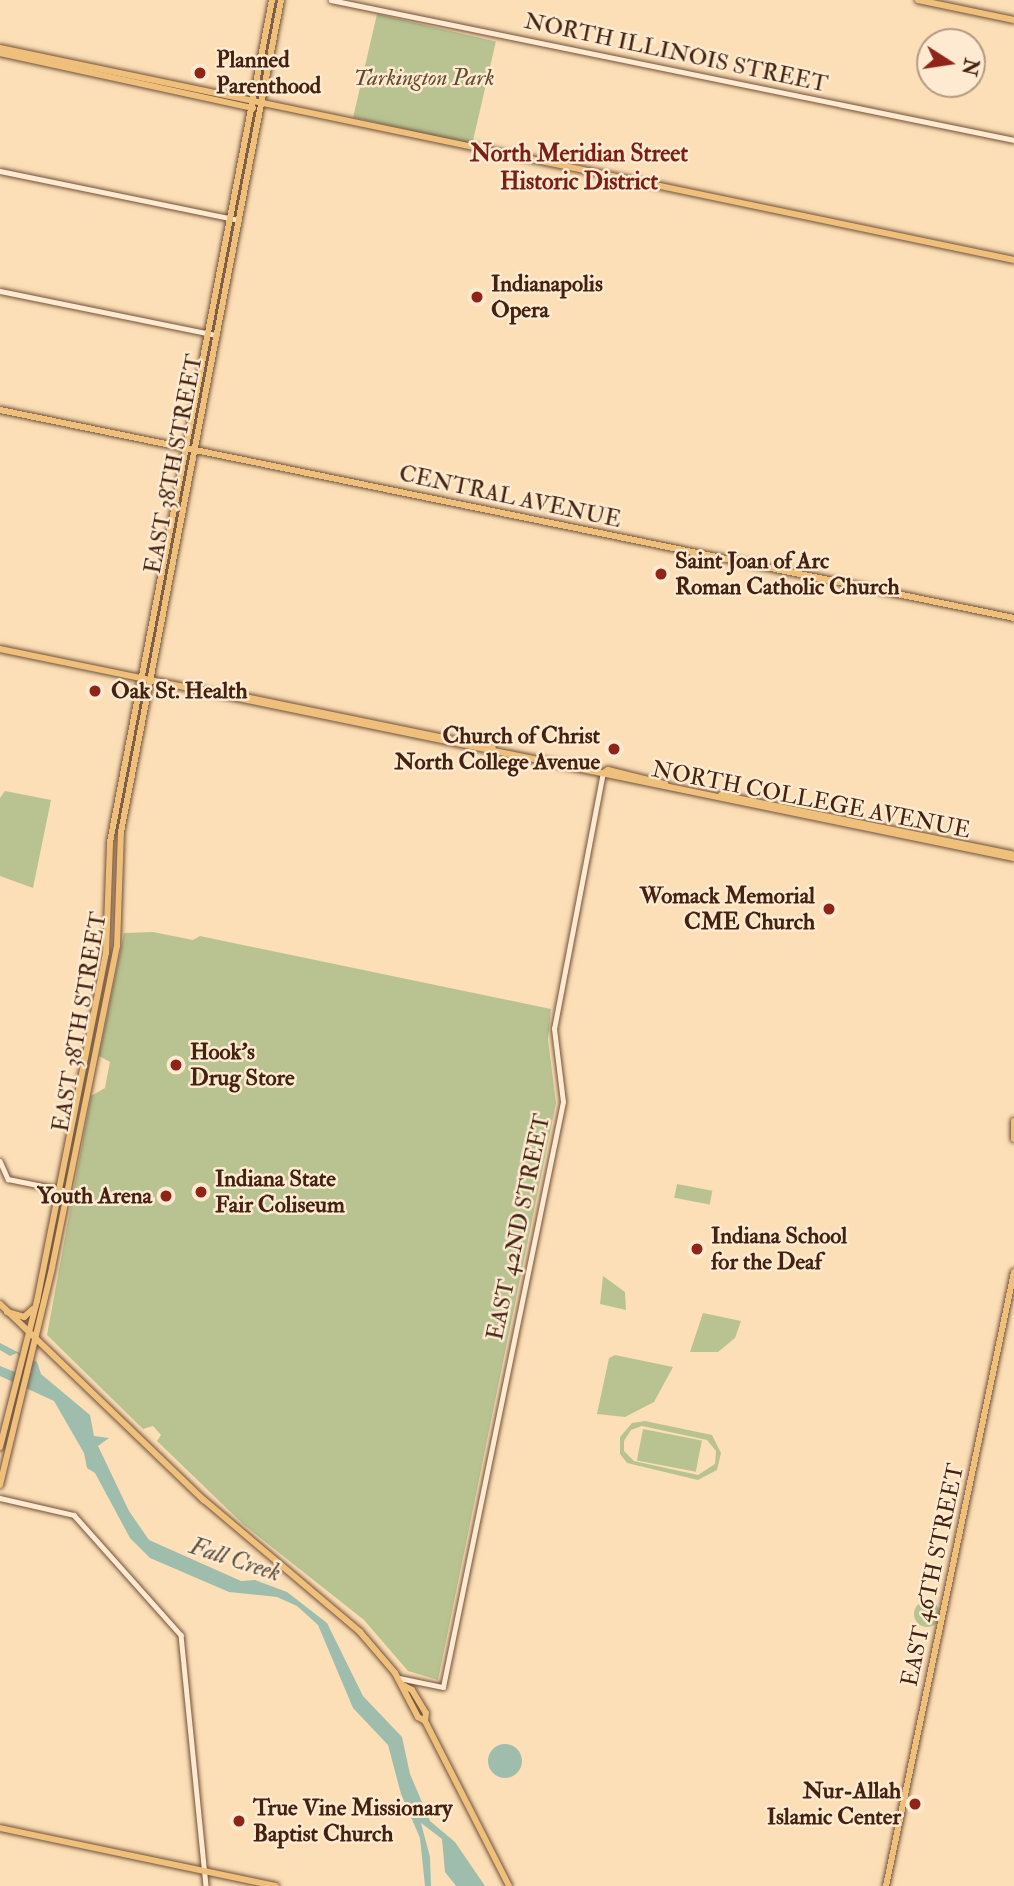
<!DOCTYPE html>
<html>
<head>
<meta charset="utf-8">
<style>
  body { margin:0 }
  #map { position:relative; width:1014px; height:1886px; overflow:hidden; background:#fcdfb6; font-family:"IM FELL Double Pica",serif }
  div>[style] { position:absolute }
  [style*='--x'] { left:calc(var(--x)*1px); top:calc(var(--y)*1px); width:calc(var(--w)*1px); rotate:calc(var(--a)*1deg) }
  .green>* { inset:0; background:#b9c392; transform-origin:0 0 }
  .round { border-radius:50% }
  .water>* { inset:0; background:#9fbdac }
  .roads { filter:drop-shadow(0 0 2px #72503a) drop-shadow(0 0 2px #72503a) }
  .minor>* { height:4.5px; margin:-2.25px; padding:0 2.25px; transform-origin:2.25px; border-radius:2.25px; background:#fdead0 }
  .major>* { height:6px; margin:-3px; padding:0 3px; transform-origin:3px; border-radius:3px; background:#eec07b }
  .dots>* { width:19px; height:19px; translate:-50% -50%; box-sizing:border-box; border:4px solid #fdead0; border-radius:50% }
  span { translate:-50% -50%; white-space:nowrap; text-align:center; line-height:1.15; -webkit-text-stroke:5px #fdead0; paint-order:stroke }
  .street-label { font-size:23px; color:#442110 }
  .poi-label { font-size:23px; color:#442110; font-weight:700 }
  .left { translate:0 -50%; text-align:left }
  .right { translate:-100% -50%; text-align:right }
  .park-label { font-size:23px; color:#614a30; font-style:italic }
  .neighbourhood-label { font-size:24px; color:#7a1f14; font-weight:700 }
  .water-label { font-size:24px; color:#5f503f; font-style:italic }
  .north { position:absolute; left:916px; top:28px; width:70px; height:70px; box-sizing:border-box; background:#fdead0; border:2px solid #b39a83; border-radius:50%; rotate:102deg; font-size:19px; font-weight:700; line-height:28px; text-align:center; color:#442110 }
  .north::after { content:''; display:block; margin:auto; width:24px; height:32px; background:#8f2418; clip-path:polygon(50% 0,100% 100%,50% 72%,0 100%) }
</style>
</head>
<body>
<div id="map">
  <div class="green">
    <i style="left:377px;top:14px;width:122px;height:106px;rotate:13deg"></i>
    <i style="clip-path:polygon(5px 791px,51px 800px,33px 888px,0 876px,0 798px)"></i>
    <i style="clip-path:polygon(153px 932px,193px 940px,200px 936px,551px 1009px,548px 1040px,556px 1103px,438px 1680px,408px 1671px,364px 1620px,244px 1525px,157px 1441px,161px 1435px,153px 1426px,143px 1429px,47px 1335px,91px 1096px,105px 1088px,107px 1077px,110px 1062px,99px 1056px,124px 933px)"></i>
    <i style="left:677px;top:1184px;width:36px;height:14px;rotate:11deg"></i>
    <i style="clip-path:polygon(603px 1276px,625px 1292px,626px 1310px,600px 1304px)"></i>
    <i style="clip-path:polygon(703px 1313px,741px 1321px,735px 1338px,718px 1352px,690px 1352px)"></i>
    <i style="clip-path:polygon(615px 1355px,673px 1367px,654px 1402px,625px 1417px,597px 1414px,609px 1358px)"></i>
    <i style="clip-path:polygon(evenodd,645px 1421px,712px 1435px,721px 1453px,717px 1470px,698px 1480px,627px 1463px,620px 1454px,620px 1437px,632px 1423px,645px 1421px,642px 1426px,707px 1440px,716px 1451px,715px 1464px,698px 1475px,634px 1461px,624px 1451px,624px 1441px,631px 1430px,642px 1426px)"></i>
    <i style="left:643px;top:1429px;width:60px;height:32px;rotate:11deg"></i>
    <i class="round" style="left:914px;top:1601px;width:26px;height:26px"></i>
  </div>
  <div class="water">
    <i style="clip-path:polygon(0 1343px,37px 1362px,41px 1374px,90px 1415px,94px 1436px,109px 1438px,98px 1446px,129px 1511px,149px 1540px,241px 1581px,255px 1580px,287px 1592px,327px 1623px,363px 1696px,402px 1737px,410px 1774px,430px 1821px,455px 1842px,485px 1886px,456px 1886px,445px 1872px,442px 1839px,421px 1823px,430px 1857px,431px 1886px,425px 1886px,420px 1838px,401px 1794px,388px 1745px,353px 1708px,318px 1625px,297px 1606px,277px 1597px,229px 1592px,150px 1558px,130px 1538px,95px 1473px,87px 1468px,84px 1453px,54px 1401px,0 1376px,0 1366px,25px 1376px,32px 1372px,17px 1353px,10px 1356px,0 1350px)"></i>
    <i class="round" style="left:488px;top:1744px;width:34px;height:34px"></i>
  </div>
  <div class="roads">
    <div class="minor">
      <i style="--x:331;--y:0;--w:697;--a:11.58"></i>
      <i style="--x:0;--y:171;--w:244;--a:11.6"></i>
      <i style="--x:0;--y:291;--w:221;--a:11.5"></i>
      <i style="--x:0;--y:1161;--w:20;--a:66"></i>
      <i style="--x:8;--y:1179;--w:60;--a:11.5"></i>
      <i style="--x:0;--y:1498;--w:76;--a:12.9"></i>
      <i style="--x:74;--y:1515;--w:161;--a:48.3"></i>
      <i style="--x:181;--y:1635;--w:252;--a:84.3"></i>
      <i style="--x:399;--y:1678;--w:45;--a:11.6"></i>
      <i style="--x:443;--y:1687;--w:597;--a:-78.41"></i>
      <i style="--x:563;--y:1102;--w:74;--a:-97"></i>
      <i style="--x:554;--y:1029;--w:261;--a:-79.2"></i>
    </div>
    <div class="major">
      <i style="--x:918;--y:0;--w:98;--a:11.8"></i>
      <i style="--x:0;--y:48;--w:1036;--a:11.81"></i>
      <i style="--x:0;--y:53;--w:259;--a:12.3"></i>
      <i style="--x:0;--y:410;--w:1035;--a:11.59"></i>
      <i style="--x:0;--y:649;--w:1035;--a:11.65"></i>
      <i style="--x:240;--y:696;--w:258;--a:11.6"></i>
      <i style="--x:603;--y:773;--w:6;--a:-31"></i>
      <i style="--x:608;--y:770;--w:59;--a:13.8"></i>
      <i style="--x:721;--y:795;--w:297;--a:11.5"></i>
      <i style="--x:1014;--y:1121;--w:18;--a:90"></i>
      <i style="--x:0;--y:1304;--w:283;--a:43.9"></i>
      <i style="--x:204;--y:1500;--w:204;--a:40.2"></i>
      <i style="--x:360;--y:1632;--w:54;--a:49.5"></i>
      <i style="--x:395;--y:1673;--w:50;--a:62.4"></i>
      <i style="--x:418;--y:1717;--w:8;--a:30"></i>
      <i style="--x:7;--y:1312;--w:18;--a:16"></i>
      <i style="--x:24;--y:1317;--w:12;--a:-42"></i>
      <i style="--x:0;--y:1447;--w:151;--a:-75.8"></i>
      <i style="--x:37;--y:1301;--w:355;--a:-78.8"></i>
      <i style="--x:106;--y:953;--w:111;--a:-87.9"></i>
      <i style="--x:110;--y:842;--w:857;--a:-79.11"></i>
      <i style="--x:0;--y:1485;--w:223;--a:-76.5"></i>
      <i style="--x:52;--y:1268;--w:328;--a:-78.6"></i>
      <i style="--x:117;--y:946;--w:114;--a:-88"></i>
      <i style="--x:121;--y:832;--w:847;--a:-79.11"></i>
      <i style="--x:403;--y:1685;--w:10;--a:29"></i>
      <i style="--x:412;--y:1690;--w:27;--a:59"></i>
      <i style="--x:426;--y:1713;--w:8;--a:97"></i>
      <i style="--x:425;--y:1721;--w:185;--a:63"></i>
      <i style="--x:0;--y:1828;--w:282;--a:11.9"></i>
      <i style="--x:886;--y:1886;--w:627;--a:-78.22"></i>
    </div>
  </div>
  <div class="dots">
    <i style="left:200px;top:73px;background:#8f2418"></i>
    <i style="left:477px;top:297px;background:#8f2418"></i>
    <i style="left:661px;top:574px;background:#8f2418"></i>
    <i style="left:95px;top:691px;background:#8f2418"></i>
    <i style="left:614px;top:749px;background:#8f2418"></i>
    <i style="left:829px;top:909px;background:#8f2418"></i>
    <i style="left:176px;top:1065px;background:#8f2418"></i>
    <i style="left:201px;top:1192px;background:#8f2418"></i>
    <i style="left:166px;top:1196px;background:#8f2418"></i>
    <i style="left:697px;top:1249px;background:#8f2418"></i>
    <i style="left:915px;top:1804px;background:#8f2418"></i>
    <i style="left:239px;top:1821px;background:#8f2418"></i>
  </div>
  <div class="street-label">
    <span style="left:676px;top:53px;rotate:12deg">NORTH ILLINOIS STREET</span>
    <span style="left:174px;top:464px;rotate:-79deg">EAST 38TH STREET</span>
    <span style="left:510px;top:497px;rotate:12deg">CENTRAL AVENUE</span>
    <span style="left:811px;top:800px;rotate:11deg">NORTH COLLEGE AVENUE</span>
    <span style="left:80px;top:1022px;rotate:-80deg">EAST 38TH STREET</span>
    <span style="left:519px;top:1227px;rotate:-78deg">EAST 42ND STREET</span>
    <span style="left:933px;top:1575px;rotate:-78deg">EAST 46TH STREET</span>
  </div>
  <div class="poi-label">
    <span class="left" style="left:216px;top:73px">Planned<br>Parenthood</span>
    <span class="left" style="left:491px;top:297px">Indianapolis<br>Opera</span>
    <span class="left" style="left:675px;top:574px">Saint Joan of Arc<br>Roman Catholic Church</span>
    <span class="left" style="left:111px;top:691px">Oak St. Health</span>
    <span class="right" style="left:600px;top:749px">Church of Christ<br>North College Avenue</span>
    <span class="right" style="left:815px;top:909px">Womack Memorial<br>CME Church</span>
    <span class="left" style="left:190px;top:1065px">Hook's<br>Drug Store</span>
    <span class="left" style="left:215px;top:1192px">Indiana State<br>Fair Coliseum</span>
    <span class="right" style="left:152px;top:1196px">Youth Arena</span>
    <span class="left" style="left:711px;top:1249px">Indiana School<br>for the Deaf</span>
    <span class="right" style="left:901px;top:1804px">Nur-Allah<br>Islamic Center</span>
    <span class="left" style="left:253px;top:1821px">True Vine Missionary<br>Baptist Church</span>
  </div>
  <div class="park-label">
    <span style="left:424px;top:78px">Tarkington Park</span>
  </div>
  <div class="neighbourhood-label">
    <span style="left:579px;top:168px">North Meridian Street<br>Historic District</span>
  </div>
  <div class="water-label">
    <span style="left:235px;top:1560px;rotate:18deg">Fall Creek</span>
  </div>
  <div class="north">N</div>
</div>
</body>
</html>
